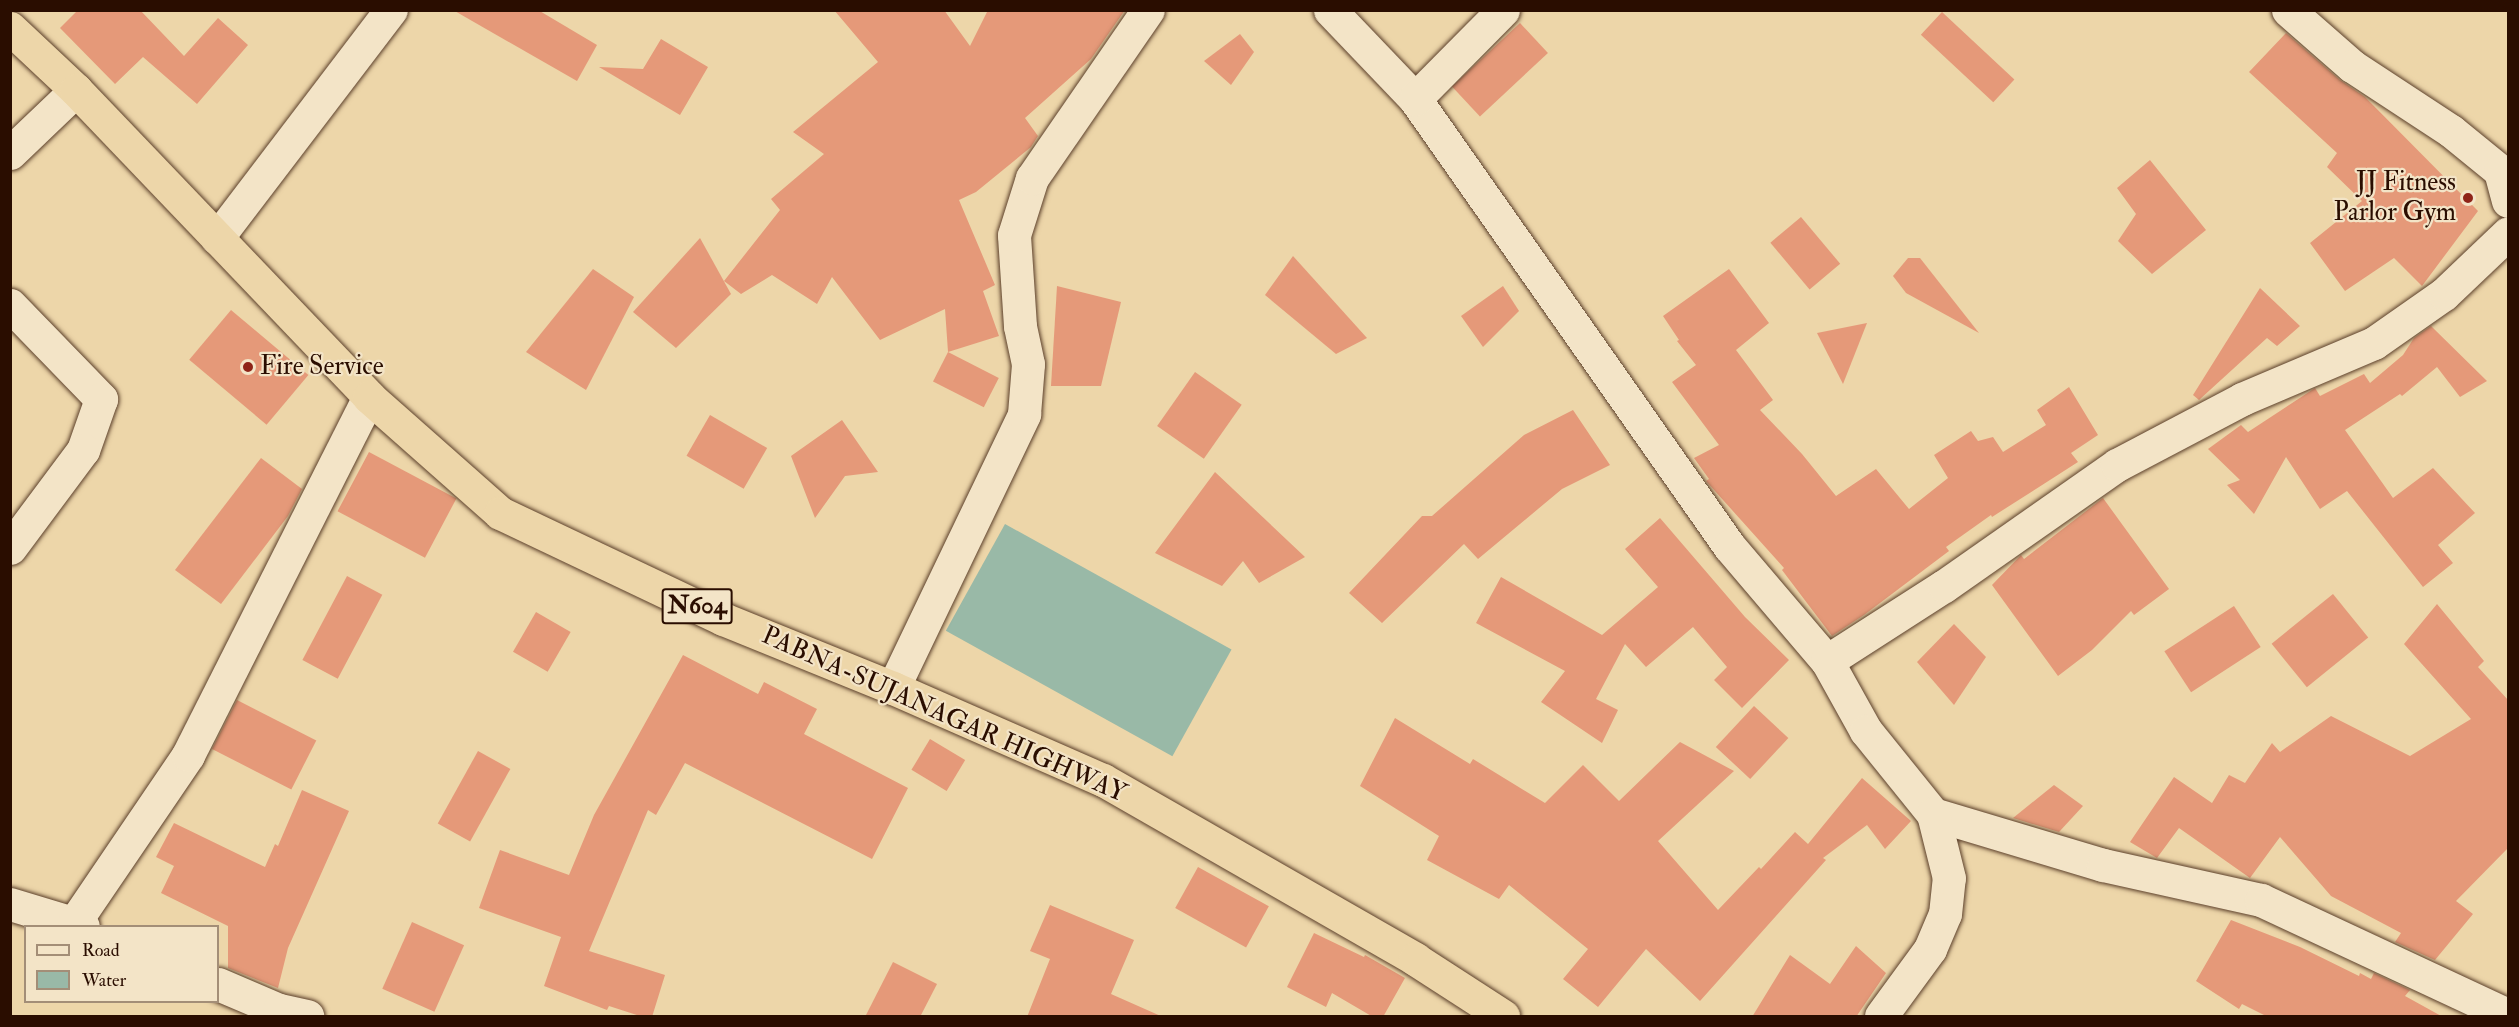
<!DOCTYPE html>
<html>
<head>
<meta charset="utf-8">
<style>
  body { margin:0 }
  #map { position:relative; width:2519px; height:1027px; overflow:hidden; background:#edd6a9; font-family:"IM FELL Double Pica",serif }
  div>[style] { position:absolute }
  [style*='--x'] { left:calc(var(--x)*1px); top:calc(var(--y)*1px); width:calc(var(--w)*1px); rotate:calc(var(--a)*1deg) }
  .water>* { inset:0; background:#99b9a7; transform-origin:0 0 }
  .building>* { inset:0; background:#e59979; transform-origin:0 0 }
  .roads { filter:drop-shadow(0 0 2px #5b3f2a) drop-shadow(0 0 2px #5b3f2a) }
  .minor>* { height:33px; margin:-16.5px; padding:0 16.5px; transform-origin:16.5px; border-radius:16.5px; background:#f3e4c7 }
  .highway>* { height:33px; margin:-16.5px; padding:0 16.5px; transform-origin:16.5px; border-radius:16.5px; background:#edd6a9 }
  .dots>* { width:16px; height:16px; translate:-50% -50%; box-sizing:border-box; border:3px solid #f3e4c7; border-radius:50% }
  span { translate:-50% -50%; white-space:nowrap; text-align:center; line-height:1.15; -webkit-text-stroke:4.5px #f3e4c7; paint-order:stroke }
  .shield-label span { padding:2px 4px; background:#f3e4c7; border:2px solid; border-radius:4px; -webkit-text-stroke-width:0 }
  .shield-label { font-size:24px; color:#2a0d00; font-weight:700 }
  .poi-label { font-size:26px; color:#2a0d00 }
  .right { translate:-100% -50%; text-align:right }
  .left { translate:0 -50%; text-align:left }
  .street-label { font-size:26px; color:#2a0d00 }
  .frame { position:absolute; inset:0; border:12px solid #2a0d00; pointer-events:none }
  .legend { position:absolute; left:24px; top:925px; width:195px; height:78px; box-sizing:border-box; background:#f3e4c7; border:2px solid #a38e77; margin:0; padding:8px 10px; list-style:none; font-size:18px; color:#2a0d00 }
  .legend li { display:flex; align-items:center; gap:12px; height:30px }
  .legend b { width:30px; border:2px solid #a38e77 }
</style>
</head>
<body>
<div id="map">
  <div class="water">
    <i style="left:1005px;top:524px;width:259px;height:122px;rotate:29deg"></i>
  </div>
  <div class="building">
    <i style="clip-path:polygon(78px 10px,140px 10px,184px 56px,218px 18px,248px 45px,197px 104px,143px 57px,115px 84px,60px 28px)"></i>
    <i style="clip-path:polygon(453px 10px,538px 10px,597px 45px,577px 81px)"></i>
    <i style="clip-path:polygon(834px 10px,944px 10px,970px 46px,988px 10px,1125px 10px,1091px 59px,1025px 118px,1038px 136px,1031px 147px,976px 192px,959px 200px,995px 285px,983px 291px,999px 336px,948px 352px,945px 309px,880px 340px,832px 277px,817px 304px,772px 275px,741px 294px,724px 281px,780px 210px,771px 199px,824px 154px,793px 132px,878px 62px)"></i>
    <i style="left:1942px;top:12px;width:99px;height:31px;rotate:43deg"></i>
    <i style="left:1520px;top:23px;width:41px;height:93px;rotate:47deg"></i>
    <i style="clip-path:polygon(2286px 33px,2340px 80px,2365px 97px,2478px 211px,2422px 286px,2394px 258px,2345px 291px,2310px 243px,2362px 201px,2327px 167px,2337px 153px,2249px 72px)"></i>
    <i style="clip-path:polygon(1240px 34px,1254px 52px,1231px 85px,1204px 61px)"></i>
    <i style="clip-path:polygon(661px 39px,708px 67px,680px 115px,599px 67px,643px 69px)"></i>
    <i style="clip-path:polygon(2150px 160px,2206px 230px,2152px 274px,2118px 241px,2136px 214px,2117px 188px)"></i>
    <i style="left:1801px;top:217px;width:61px;height:40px;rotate:50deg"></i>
    <i style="clip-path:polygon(700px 238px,731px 294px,676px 348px,633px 312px)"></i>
    <i style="clip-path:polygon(1293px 256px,1367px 338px,1336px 354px,1265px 295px)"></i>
    <i style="clip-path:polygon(1908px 258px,1920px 258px,1979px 333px,1906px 293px,1893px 276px)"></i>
    <i style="clip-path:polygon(593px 269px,634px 297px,586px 390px,526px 352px)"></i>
    <i style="clip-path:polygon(1729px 269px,1769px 323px,1736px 350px,1773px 400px,1760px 410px,1802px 454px,1836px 496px,1876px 469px,1909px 509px,1948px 478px,1934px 455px,1971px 431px,1978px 441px,1993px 437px,2003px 452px,2046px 425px,2037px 410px,2069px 387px,2098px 435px,2071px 453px,2078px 462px,1992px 517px,1991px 515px,1946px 547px,1949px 551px,1864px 615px,1832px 636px,1782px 570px,1784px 568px,1706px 481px,1709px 479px,1694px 458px,1719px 445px,1672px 382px,1696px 365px,1677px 341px,1679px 340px,1663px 316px)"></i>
    <i style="clip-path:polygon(1057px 286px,1121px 302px,1101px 386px,1051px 386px)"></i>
    <i style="clip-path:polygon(1503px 286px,1519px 311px,1483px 347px,1461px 316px)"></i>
    <i style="clip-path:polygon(2260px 288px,2300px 326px,2277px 346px,2267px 338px,2199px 400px,2193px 395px)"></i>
    <i style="left:231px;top:310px;width:101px;height:65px;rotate:40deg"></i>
    <i style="clip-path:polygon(1867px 323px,1843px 384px,1817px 333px)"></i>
    <i style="clip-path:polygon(2431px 326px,2487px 381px,2460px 397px,2437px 367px,2402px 396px,2400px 394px,2345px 430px,2393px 498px,2433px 468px,2475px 513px,2438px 545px,2453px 563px,2423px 587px,2347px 491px,2320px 509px,2286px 457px,2254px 514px,2227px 485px,2240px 480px,2208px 449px,2241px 425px,2248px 432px,2315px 388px,2320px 396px,2364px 374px,2370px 383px,2403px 355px,2414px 338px)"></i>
    <i style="left:948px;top:352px;width:57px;height:33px;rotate:27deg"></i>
    <i style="left:1195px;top:372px;width:57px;height:66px;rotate:35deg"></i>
    <i style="clip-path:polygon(1573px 410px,1610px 465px,1562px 489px,1478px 559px,1464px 544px,1382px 623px,1349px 593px,1422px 516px,1432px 516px,1524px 435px)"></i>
    <i style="left:710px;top:415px;width:66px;height:47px;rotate:30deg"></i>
    <i style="clip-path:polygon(842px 420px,878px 472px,845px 476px,815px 518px,791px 456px)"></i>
    <i style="left:369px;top:452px;width:99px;height:67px;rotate:28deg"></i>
    <i style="clip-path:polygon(261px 458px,302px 489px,288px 516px,221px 604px,175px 570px)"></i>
    <i style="clip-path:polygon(1215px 472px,1305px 557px,1259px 583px,1243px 561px,1222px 586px,1155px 553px)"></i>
    <i style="clip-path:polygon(2103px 498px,2169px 589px,2134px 615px,2131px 611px,2092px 650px,2058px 676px,1992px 585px,2021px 555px,2024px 559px)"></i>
    <i style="clip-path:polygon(1660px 518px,1745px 617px,1789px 660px,1742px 708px,1714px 680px,1727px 667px,1693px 627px,1646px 667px,1625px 644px,1596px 699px,1618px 710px,1602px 743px,1541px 702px,1565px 671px,1476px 623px,1501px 577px,1602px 635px,1658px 587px,1625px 549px)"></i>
    <i style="left:347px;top:576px;width:40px;height:95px;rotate:28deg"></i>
    <i style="left:2333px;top:594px;width:56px;height:79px;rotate:51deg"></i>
    <i style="clip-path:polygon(2437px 604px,2484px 661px,2478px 667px,2508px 700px,2508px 848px,2456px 901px,2473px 914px,2435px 960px,2395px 942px,2401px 933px,2331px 896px,2280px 837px,2250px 878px,2179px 828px,2157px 858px,2130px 842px,2174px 777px,2212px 803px,2229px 775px,2245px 783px,2272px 743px,2280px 752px,2331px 716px,2410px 756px,2471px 719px,2404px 644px)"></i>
    <i style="left:2234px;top:606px;width:49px;height:83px;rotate:57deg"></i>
    <i style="left:536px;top:612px;width:40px;height:46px;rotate:30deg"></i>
    <i style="clip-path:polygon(1954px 624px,1986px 657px,1954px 705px,1917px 662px)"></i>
    <i style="clip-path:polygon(683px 655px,758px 694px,764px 682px,817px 709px,804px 734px,908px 788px,872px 859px,685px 763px,656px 815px,648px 810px,589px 951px,665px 975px,652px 1017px,643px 1017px,609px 1006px,607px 1010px,544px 986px,561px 937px,479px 908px,500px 850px,569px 875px,594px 815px)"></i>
    <i style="left:237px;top:700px;width:89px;height:55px;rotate:27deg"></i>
    <i style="left:1754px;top:706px;width:47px;height:56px;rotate:43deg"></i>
    <i style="clip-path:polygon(1395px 718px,1470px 764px,1473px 759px,1545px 803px,1583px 765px,1619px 801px,1680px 742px,1734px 771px,1658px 841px,1718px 910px,1759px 867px,1761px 869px,1795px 832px,1808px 844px,1862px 778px,1911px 821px,1885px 849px,1867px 825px,1823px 858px,1826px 860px,1700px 1001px,1646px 949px,1598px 1007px,1563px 979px,1588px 949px,1509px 885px,1499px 899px,1427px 860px,1439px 836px,1360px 786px)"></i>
    <i style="left:930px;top:739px;width:41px;height:36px;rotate:31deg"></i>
    <i style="left:478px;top:751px;width:37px;height:83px;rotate:29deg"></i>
    <i style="clip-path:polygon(2054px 785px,2083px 806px,2059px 832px,2013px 818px)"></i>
    <i style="clip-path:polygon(302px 790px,349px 811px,288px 948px,278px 988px,228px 968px,228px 926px,161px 893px,174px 866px,156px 857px,174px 823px,265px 867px,275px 844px,278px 846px)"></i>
    <i style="left:1198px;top:867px;width:81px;height:47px;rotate:29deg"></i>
    <i style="clip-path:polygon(1050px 905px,1134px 940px,1111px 994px,1163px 1017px,1027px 1017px,1050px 959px,1030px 951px)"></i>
    <i style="clip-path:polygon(2231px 920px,2300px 947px,2359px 976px,2360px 973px,2371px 979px,2374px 973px,2410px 990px,2405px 996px,2443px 1017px,2268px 1017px,2242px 1004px,2239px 1009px,2196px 981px)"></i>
    <i style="left:412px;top:922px;width:57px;height:73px;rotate:24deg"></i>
    <i style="clip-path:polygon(1314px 933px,1364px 957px,1365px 955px,1405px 978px,1383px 1017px,1373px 1017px,1332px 993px,1326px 1007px,1287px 987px)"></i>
    <i style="clip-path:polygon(1856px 946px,1886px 973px,1856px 1017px,1752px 1017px,1790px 955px,1830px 984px)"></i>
    <i style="clip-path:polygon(893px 962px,937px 984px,920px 1017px,865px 1017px)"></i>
  </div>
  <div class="roads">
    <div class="minor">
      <i style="--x:1330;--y:10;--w:123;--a:46.3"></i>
      <i style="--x:1415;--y:99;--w:546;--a:54.91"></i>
      <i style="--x:1729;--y:546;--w:151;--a:49.6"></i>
      <i style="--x:1827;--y:661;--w:80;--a:60.9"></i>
      <i style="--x:1866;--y:731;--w:107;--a:51.1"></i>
      <i style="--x:1933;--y:814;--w:177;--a:16.7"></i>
      <i style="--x:2103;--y:865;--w:162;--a:12.5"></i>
      <i style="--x:2261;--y:900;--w:272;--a:25"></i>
      <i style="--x:2288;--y:10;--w:85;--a:41.2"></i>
      <i style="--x:2352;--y:66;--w:118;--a:33.3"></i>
      <i style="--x:2451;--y:131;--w:63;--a:39.2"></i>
      <i style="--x:2500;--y:171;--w:31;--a:75"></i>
      <i style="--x:1415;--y:99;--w:125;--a:-45.3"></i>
      <i style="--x:10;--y:153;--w:91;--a:-43.7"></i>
      <i style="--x:217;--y:238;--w:287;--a:-52.7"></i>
      <i style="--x:10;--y:305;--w:131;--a:45.9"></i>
      <i style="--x:101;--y:399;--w:54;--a:109.4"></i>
      <i style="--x:83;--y:450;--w:122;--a:126.7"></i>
      <i style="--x:1827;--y:661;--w:139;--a:-32.7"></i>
      <i style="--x:1944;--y:586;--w:211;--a:-35"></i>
      <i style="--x:2117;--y:465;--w:141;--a:-27.8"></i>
      <i style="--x:2242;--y:399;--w:143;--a:-23"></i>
      <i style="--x:2374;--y:343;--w:85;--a:-35"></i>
      <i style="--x:2444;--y:294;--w:88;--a:-43.6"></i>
      <i style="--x:893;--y:688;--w:304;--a:-64.4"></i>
      <i style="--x:1024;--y:414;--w:50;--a:-85.4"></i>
      <i style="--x:1028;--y:364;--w:39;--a:-102"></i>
      <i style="--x:1020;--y:326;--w:91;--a:-93.8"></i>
      <i style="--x:1014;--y:235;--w:60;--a:-72.5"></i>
      <i style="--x:1032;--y:178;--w:204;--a:-55.4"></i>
      <i style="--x:10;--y:904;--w:76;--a:16.8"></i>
      <i style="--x:74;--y:923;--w:203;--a:-55.8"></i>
      <i style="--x:188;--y:755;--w:401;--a:-63.2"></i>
      <i style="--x:218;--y:984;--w:66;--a:23.1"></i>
      <i style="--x:279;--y:1010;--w:29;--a:12"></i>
      <i style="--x:1881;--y:1016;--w:83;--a:-53.8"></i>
      <i style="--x:1930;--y:949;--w:38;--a:-67"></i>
      <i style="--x:1945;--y:914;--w:36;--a:-84"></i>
      <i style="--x:1949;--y:878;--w:66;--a:-104"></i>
    </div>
    <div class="highway">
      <i style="--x:10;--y:28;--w:91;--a:43.2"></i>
      <i style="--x:76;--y:90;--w:424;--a:46.3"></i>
      <i style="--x:369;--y:397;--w:175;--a:41.5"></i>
      <i style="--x:500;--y:513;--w:247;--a:25.4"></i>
      <i style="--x:723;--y:619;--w:183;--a:22.1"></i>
      <i style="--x:893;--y:688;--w:229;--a:23.7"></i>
      <i style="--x:1103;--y:780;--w:360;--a:29.8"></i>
      <i style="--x:1415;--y:959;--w:105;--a:32.9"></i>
    </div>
  </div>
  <div class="dots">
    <i style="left:2468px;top:198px;background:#8f2418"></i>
    <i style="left:248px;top:367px;background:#8f2418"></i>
  </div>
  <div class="shield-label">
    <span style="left:697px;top:606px">N604</span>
  </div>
  <div class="poi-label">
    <span class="right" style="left:2456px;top:198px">JJ Fitness<br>Parlor Gym</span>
    <span class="left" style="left:260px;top:367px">Fire Service</span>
  </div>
  <div class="street-label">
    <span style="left:944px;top:715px;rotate:24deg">PABNA-SUJANAGAR HIGHWAY</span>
  </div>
  <div class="frame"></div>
  <ul class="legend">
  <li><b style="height:8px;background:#f3e4c7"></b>Road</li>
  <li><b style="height:16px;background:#99b9a7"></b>Water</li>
  </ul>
</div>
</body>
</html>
